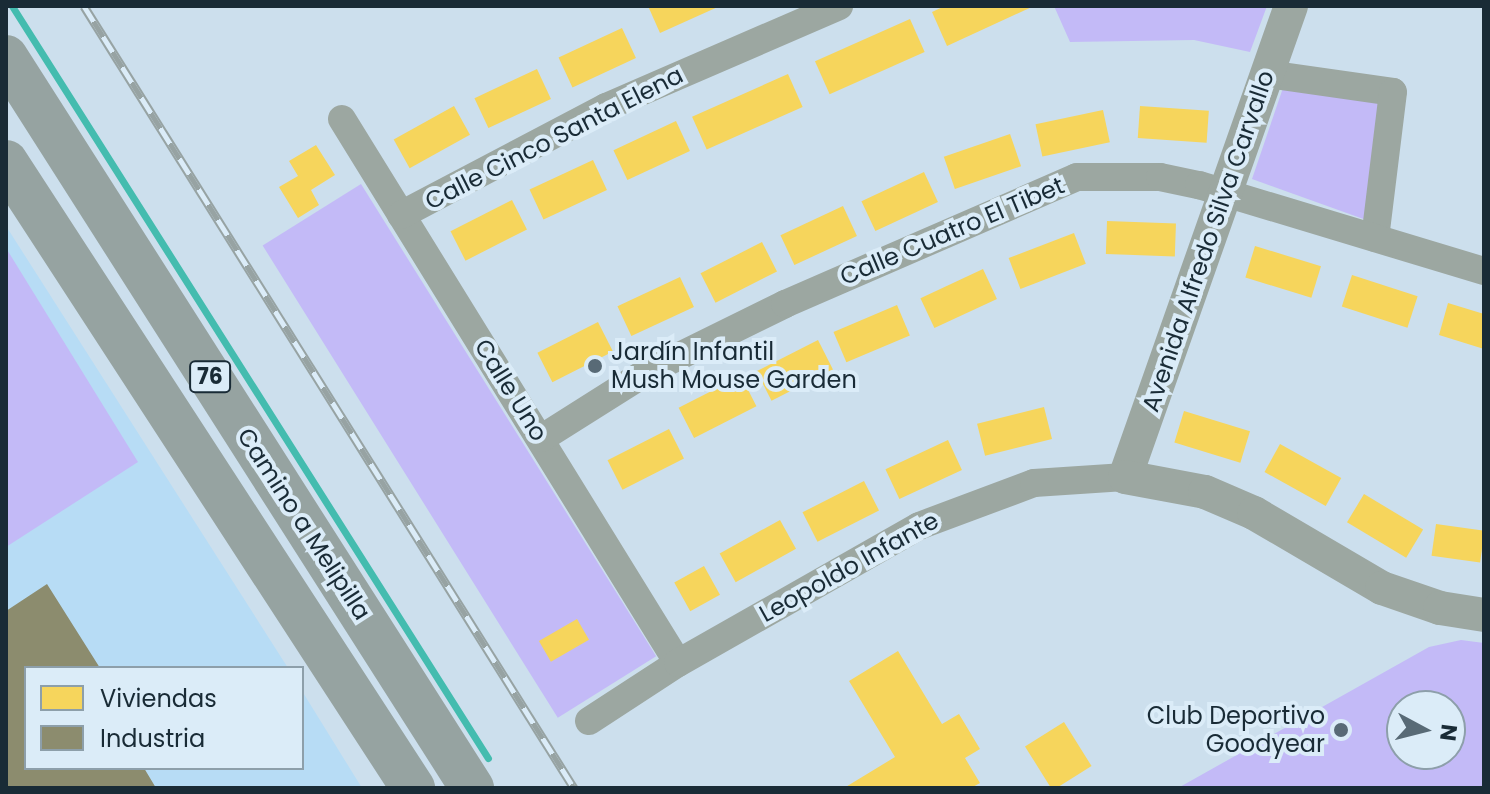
<!DOCTYPE html>
<html>
<head>
<meta charset="utf-8">
<style>
  body { margin:0 }
  #map { position:relative; width:1490px; height:794px; overflow:hidden; background:#ccdfed; font-family:Poppins,sans-serif }
  div>[style] { position:absolute }
  [style*='--x'] { left:calc(var(--x)*1px); top:calc(var(--y)*1px); width:calc(var(--w)*1px); rotate:calc(var(--a)*1deg) }
  .built>* { inset:0; background:#b7dcf5 }
  .green>* { inset:0; background:#c3baf7; transform-origin:0 0 }
  .homes>* { inset:0; background:#f6d55c; transform-origin:0 0 }
  .industry>* { inset:0; background:#8c8c6e }
  .stream>* { height:7px; margin:-3.5px; padding:0 3.5px; transform-origin:3.5px; border-radius:3.5px; background:#44bcaf }
  .minor>* { height:28px; margin:-14px; padding:0 14px; transform-origin:14px; border-radius:14px; background:#9ca7a1 }
  .tertiary>* { height:34px; margin:-17px; padding:0 17px; transform-origin:17px; border-radius:17px; background:#9ca7a1 }
  .primary>* { height:44px; margin:-22px; padding:0 22px; transform-origin:22px; border-radius:22px; background:#96a3a1 }
  .rail>* { height:9px; margin-top:-4.5px; transform-origin:0; background:repeating-linear-gradient(90deg,#dbecf8 0 18px,#97a3a3 0 36px); box-sizing:border-box; border-block:2px solid #97a3a3 }
  .dots>* { width:22px; height:22px; translate:-50% -50%; box-sizing:border-box; border:4px solid #dbecf8; border-radius:50% }
  span { translate:-50% -50%; white-space:nowrap; text-align:center; line-height:1.15; -webkit-text-stroke:8px #dbecf8; paint-order:stroke }
  .shield-label span { padding:2px 6px; background:#dbecf8; border:2px solid; border-radius:6px; -webkit-text-stroke-width:0 }
  .shield-label { font-size:22px; color:#192b36; font-weight:700 }
  .street-label { font-size:24px; color:#192b36 }
  .poi-label { font-size:24px; color:#192b36 }
  .left { translate:0 -50%; text-align:left }
  .right { translate:-100% -50%; text-align:right }
  .frame { position:absolute; inset:0; border:8px solid #192b36; pointer-events:none }
  .legend { position:absolute; left:24px; top:666px; width:280px; height:104px; box-sizing:border-box; background:#dbecf8; border:2px solid #8d9faa; margin:0; padding:10px 14px; list-style:none; font-size:24px; color:#192b36 }
  .legend li { display:flex; align-items:center; gap:16px; height:40px }
  .legend b { width:40px; border:2px solid #8d9faa }
  .north { position:absolute; left:1386px; top:690px; width:80px; height:80px; box-sizing:border-box; background:#dbecf8; border:2px solid #8d9faa; border-radius:50%; rotate:97deg; font-size:22px; font-weight:700; line-height:32px; text-align:center; color:#192b36 }
  .north::after { content:''; display:block; margin:auto; width:28px; height:36px; background:#586a76; clip-path:polygon(50% 0,100% 100%,50% 72%,0 100%) }
</style>
</head>
<body>
<div id="map">
  <div class="built">
    <i style="clip-path:polygon(6px 226px,288px 668px,26px 668px,26px 768px,302px 768px,302px 691px,362px 788px,6px 788px)"></i>
  </div>
  <div class="green">
    <i style="clip-path:polygon(1054px 6px,1267px 6px,1250px 52px,1194px 40px,1070px 42px)"></i>
    <i style="clip-path:polygon(1285px 82px,1382px 96px,1369px 221px,1252px 179px)"></i>
    <i style="left:361px;top:184px;width:557px;height:116px;rotate:58deg"></i>
    <i style="clip-path:polygon(6px 248px,138px 462px,6px 547px)"></i>
    <i style="clip-path:polygon(evenodd,1461px 640px,1484px 643px,1484px 788px,1178px 788px,1429px 647px,1461px 640px,1450px 706px,1450px 754px,1402px 754px,1402px 706px,1450px 706px)"></i>
  </div>
  <div class="homes">
    <i style="clip-path:polygon(648px 6px,720px 6px,660px 33px)"></i>
    <i style="clip-path:polygon(945px 6px,1034px 6px,947px 46px,932px 12px)"></i>
    <i style="left:910px;top:19px;width:36px;height:104px;rotate:66deg"></i>
    <i style="left:622px;top:28px;width:33px;height:70px;rotate:65deg"></i>
    <i style="left:537px;top:69px;width:33px;height:69px;rotate:65deg"></i>
    <i style="left:788px;top:74px;width:36px;height:105px;rotate:66deg"></i>
    <i style="left:454px;top:106px;width:33px;height:69px;rotate:61deg"></i>
    <i style="left:1140px;top:106px;width:69px;height:32px;rotate:4deg"></i>
    <i style="left:1103px;top:110px;width:33px;height:69px;rotate:78deg"></i>
    <i style="left:676px;top:121px;width:33px;height:69px;rotate:65deg"></i>
    <i style="left:1010px;top:134px;width:34px;height:70px;rotate:71deg"></i>
    <i style="clip-path:polygon(316px 145px,335px 175px,311px 190px,319px 205px,298px 218px,279px 187px,298px 176px,289px 161px)"></i>
    <i style="left:593px;top:160px;width:33px;height:70px;rotate:65deg"></i>
    <i style="left:924px;top:172px;width:33px;height:69px;rotate:65deg"></i>
    <i style="left:512px;top:200px;width:33px;height:69px;rotate:63deg"></i>
    <i style="left:843px;top:206px;width:33px;height:69px;rotate:65deg"></i>
    <i style="left:1107px;top:221px;width:69px;height:33px;rotate:2deg"></i>
    <i style="left:1074px;top:233px;width:33px;height:70px;rotate:69deg"></i>
    <i style="left:762px;top:242px;width:33px;height:69px;rotate:63deg"></i>
    <i style="left:1255px;top:246px;width:69px;height:33px;rotate:17deg"></i>
    <i style="left:983px;top:269px;width:33px;height:69px;rotate:65deg"></i>
    <i style="left:1352px;top:275px;width:69px;height:33px;rotate:18deg"></i>
    <i style="left:680px;top:277px;width:33px;height:69px;rotate:65deg"></i>
    <i style="clip-path:polygon(1448px 303px,1484px 314px,1484px 349px,1439px 335px)"></i>
    <i style="left:897px;top:305px;width:33px;height:69px;rotate:67deg"></i>
    <i style="left:598px;top:322px;width:33px;height:68px;rotate:63deg"></i>
    <i style="left:818px;top:340px;width:33px;height:69px;rotate:63deg"></i>
    <i style="left:741px;top:376px;width:34px;height:70px;rotate:63deg"></i>
    <i style="left:1044px;top:407px;width:33px;height:69px;rotate:76deg"></i>
    <i style="left:1184px;top:411px;width:69px;height:33px;rotate:17deg"></i>
    <i style="left:669px;top:429px;width:33px;height:69px;rotate:63deg"></i>
    <i style="left:948px;top:440px;width:33px;height:69px;rotate:65deg"></i>
    <i style="left:1280px;top:444px;width:70px;height:32px;rotate:29deg"></i>
    <i style="left:864px;top:481px;width:33px;height:69px;rotate:63deg"></i>
    <i style="left:1364px;top:494px;width:69px;height:33px;rotate:31deg"></i>
    <i style="left:780px;top:520px;width:33px;height:69px;rotate:61deg"></i>
    <i style="left:1436px;top:524px;width:49px;height:32px;rotate:8deg"></i>
    <i style="left:704px;top:566px;width:33px;height:34px;rotate:61deg"></i>
    <i style="left:577px;top:619px;width:24px;height:44px;rotate:60deg"></i>
    <i style="clip-path:polygon(898px 651px,942px 724px,959px 714px,980px 749px,965px 758px,980px 783px,971px 788px,844px 788px,895px 757px,849px 681px)"></i>
    <i style="left:1064px;top:722px;width:52px;height:46px;rotate:58deg"></i>
  </div>
  <div class="industry">
    <i style="clip-path:polygon(47px 584px,100px 668px,26px 668px,26px 768px,144px 768px,156px 788px,6px 788px,6px 611px)"></i>
  </div>
  <div class="stream">
    <i style="--x:12;--y:6;--w:890;--a:57.67"></i>
  </div>
  <div class="minor">
    <i style="--x:1267;--y:74;--w:127;--a:8.1"></i>
    <i style="--x:1393;--y:92;--w:147;--a:97"></i>
    <i style="--x:342;--y:119;--w:639;--a:58.3"></i>
    <i style="--x:401;--y:215;--w:232;--a:-27.8"></i>
    <i style="--x:606;--y:107;--w:254;--a:-23.4"></i>
    <i style="--x:542;--y:438;--w:122;--a:-32.3"></i>
    <i style="--x:645;--y:373;--w:156;--a:-26.2"></i>
    <i style="--x:785;--y:304;--w:318;--a:-23.5"></i>
    <i style="--x:1077;--y:177;--w:83;--a:0"></i>
    <i style="--x:1160;--y:177;--w:40;--a:12"></i>
    <i style="--x:1199;--y:185;--w:298;--a:16.8"></i>
    <i style="--x:589;--y:721;--w:106;--a:-33.1"></i>
    <i style="--x:678;--y:663;--w:277;--a:-29.6"></i>
    <i style="--x:919;--y:526;--w:123;--a:-20.5"></i>
    <i style="--x:1034;--y:483;--w:91;--a:-3.8"></i>
  </div>
  <div class="tertiary">
    <i style="--x:1291;--y:6;--w:499;--a:109.4"></i>
    <i style="--x:1125;--y:477;--w:81;--a:10.6"></i>
    <i style="--x:1205;--y:492;--w:53;--a:23.2"></i>
    <i style="--x:1254;--y:513;--w:148;--a:30.4"></i>
    <i style="--x:1382;--y:588;--w:61;--a:19"></i>
    <i style="--x:1440;--y:608;--w:45;--a:9"></i>
  </div>
  <div class="primary">
    <i style="--x:6;--y:57;--w:867;--a:57.48"></i>
    <i style="--x:6;--y:162;--w:747;--a:56.97"></i>
  </div>
  <div class="rail">
    <i style="--x:84;--y:6;--w:923;--a:57.93"></i>
  </div>
  <div class="dots">
    <i style="left:595px;top:366px;background:#586a76"></i>
    <i style="left:1341px;top:730px;background:#586a76"></i>
  </div>
  <div class="shield-label">
    <span style="left:210px;top:377px">76</span>
  </div>
  <div class="street-label">
    <span style="left:554px;top:138px;rotate:-27deg">Calle Cinco Santa Elena</span>
    <span style="left:952px;top:231px;rotate:-23deg">Calle Cuatro El Tibet</span>
    <span style="left:1208px;top:241px;rotate:-71deg">Avenida Alfredo Silva Carvallo</span>
    <span style="left:511px;top:390px;rotate:58deg">Calle Uno</span>
    <span style="left:304px;top:524px;rotate:57deg">Camino a Melipilla</span>
    <span style="left:849px;top:567px;rotate:-29deg">Leopoldo Infante</span>
  </div>
  <div class="poi-label">
    <span class="left" style="left:611px;top:366px">Jardín Infantil<br>Mush Mouse Garden</span>
    <span class="right" style="left:1325px;top:730px">Club Deportivo<br>Goodyear</span>
  </div>
  <div class="frame"></div>
  <ul class="legend">
  <li><b style="height:22px;background:#f6d55c"></b>Viviendas</li>
  <li><b style="height:22px;background:#8c8c6e"></b>Industria</li>
  </ul>
  <div class="north">N</div>
</div>
</body>
</html>
